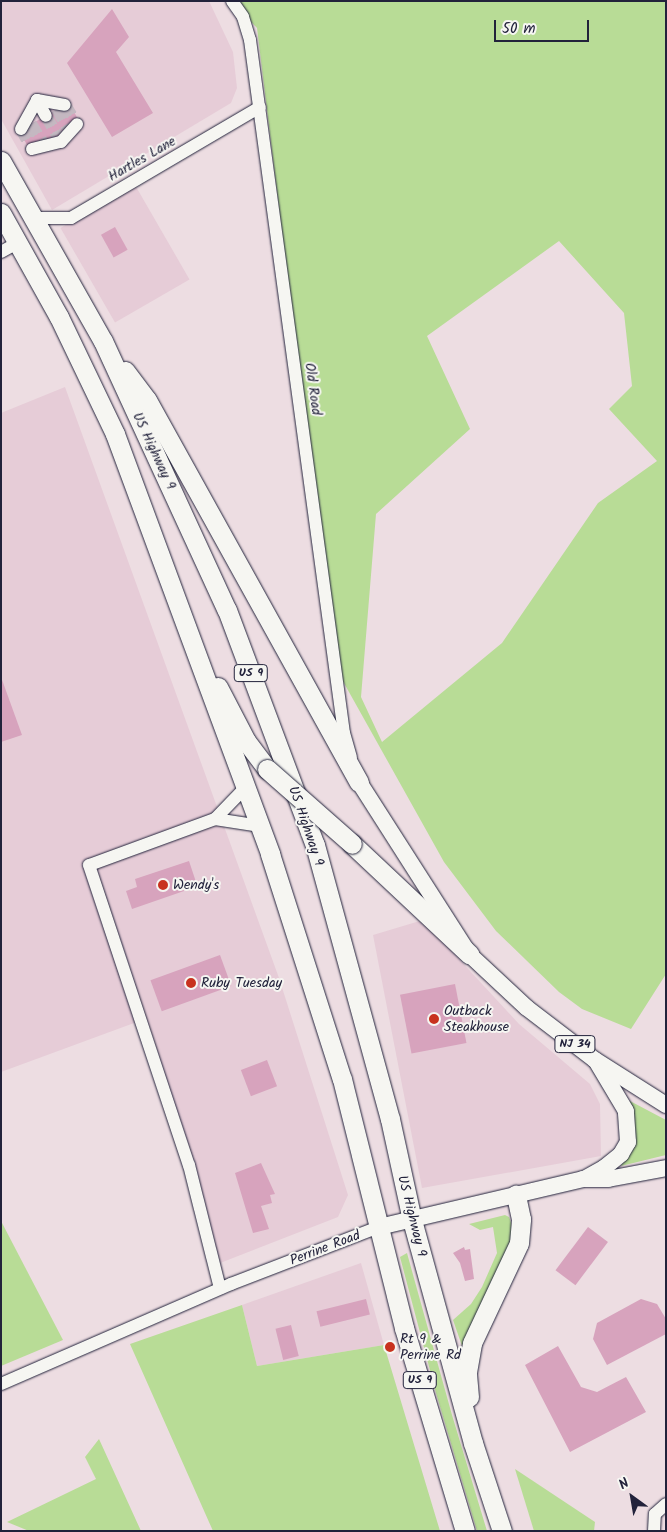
<!DOCTYPE html>
<html>
<head>
<meta charset="utf-8">
<style>
  body { margin:0 }
  #map { position:relative; width:667px; height:1532px; overflow:hidden; background:#eddde2; font-family:Kalam,sans-serif }
  div>[style] { position:absolute }
  [style*='--x'] { left:calc(var(--x)*1px); top:calc(var(--y)*1px); width:calc(var(--w)*1px); rotate:calc(var(--a)*1deg) }
  .built>* { inset:0; background:#e6ccd7; transform-origin:0 0 }
  .green>* { inset:0; background:#b8dc96 }
  .building>* { inset:0; background:#d7a3bd; transform-origin:0 0 }
  .minor-tunnel>* { height:12px; margin-top:-6px; transform-origin:0; background:repeating-linear-gradient(90deg,#c4b8c1 0 12px,transparent 0 18px) }
  .roads { filter:drop-shadow(0 0 1px #22223b) drop-shadow(0 0 1px #22223b) }
  .minor>* { height:12px; margin:-6px; padding:0 6px; transform-origin:6px; border-radius:6px; background:#f6f6f2 }
  .major>* { height:16px; margin:-8px; padding:0 8px; transform-origin:8px; border-radius:8px; background:#f6f6f2 }
  .highway>* { height:19px; margin:-9.5px; padding:0 9.5px; transform-origin:9.5px; border-radius:9.5px; background:#f6f6f2 }
  .bridges { filter:drop-shadow(0 0 1px #22223b) drop-shadow(0 0 1px #22223b) }
  .highway-bridge>* { height:19px; margin:-9.5px; padding:0 9.5px; transform-origin:9.5px; border-radius:9.5px; background:#f6f6f2 }
  .dots>* { width:14px; height:14px; translate:-50% -50%; box-sizing:border-box; border:2px solid #f6f6f2; border-radius:50% }
  span { translate:-50% -50%; white-space:nowrap; text-align:center; line-height:1.15; -webkit-text-stroke:4px #f6f6f2; paint-order:stroke }
  .shield-label span { padding:1px 4px; background:#f6f6f2; border:1px solid; border-radius:4px; -webkit-text-stroke-width:0 }
  .shield-label { font-size:12px; color:#22223b; font-weight:700 }
  .street-label { font-size:14px; color:#22223b }
  .poi-label { font-size:14px; color:#22223b }
  .left { translate:0 -50%; text-align:left }
  .frame { position:absolute; inset:0; border:2px solid #22223b; pointer-events:none }
  .north { position:absolute; left:607px; top:1472px; width:50px; height:50px; -webkit-text-stroke:4px #f6f6f2; paint-order:stroke; rotate:328deg; font-size:14px; font-weight:700; line-height:20px; text-align:center; color:#22223b }
  .north::after { content:''; display:block; margin:auto; width:18px; height:22px; background:#22223b; clip-path:polygon(50% 0,100% 100%,50% 72%,0 100%) }
  .scale { position:absolute; left:494px; top:20px; width:95px; height:22px; box-sizing:border-box; border:2px solid #22223b; border-top:0; padding-left:6px; font-size:15px; line-height:18px; white-space:nowrap; color:#22223b; -webkit-text-stroke:4px #f6f6f2; paint-order:stroke }
</style>
</head>
<body>
<div id="map">
  <div class="built">
    <i style="clip-path:polygon(1px 1px,209px 1px,233px 52px,237px 88px,231px 103px,52px 210px,1px 119px)"></i>
    <i style="left:135px;top:185px;width:109px;height:86px;rotate:60deg"></i>
    <i style="clip-path:polygon(65px 387px,279px 978px,348px 1195px,338px 1217px,215px 1265px,145px 1019px,1px 1072px,1px 413px)"></i>
    <i style="clip-path:polygon(423px 920px,519px 1024px,590px 1084px,600px 1104px,601px 1156px,422px 1188px,373px 935px)"></i>
    <i style="clip-path:polygon(361px 1263px,384px 1345px,257px 1366px,242px 1305px)"></i>
  </div>
  <div class="green">
    <i style="clip-path:polygon(evenodd,242px 1px,666px 1px,666px 974px,631px 1029px,582px 1009px,559px 992px,496px 931px,444px 862px,335px 667px,257px 28px,234px 4px,242px 1px,559px 241px,624px 313px,632px 386px,609px 409px,657px 461px,598px 503px,502px 643px,382px 742px,361px 697px,376px 514px,470px 429px,427px 336px,559px 241px)"></i>
    <i style="clip-path:polygon(630px 1101px,666px 1120px,666px 1155px,621px 1166px,635px 1135px)"></i>
    <i style="clip-path:polygon(505px 1215px,509px 1217px,515px 1233px,462px 1346px,453px 1320px,471px 1304px,482px 1287px,497px 1253px,493px 1227px,480px 1230px,469px 1224px)"></i>
    <i style="clip-path:polygon(1px 1221px,63px 1340px,1px 1366px)"></i>
    <i style="clip-path:polygon(407px 1253px,452px 1415px,487px 1531px,477px 1531px,436px 1393px,400px 1257px)"></i>
    <i style="clip-path:polygon(242px 1305px,257px 1366px,384px 1345px,440px 1531px,213px 1531px,130px 1344px)"></i>
    <i style="clip-path:polygon(99px 1439px,141px 1531px,29px 1531px,7px 1522px,96px 1479px,85px 1457px)"></i>
    <i style="clip-path:polygon(515px 1469px,595px 1522px,594px 1531px,534px 1531px)"></i>
  </div>
  <div class="building">
    <i style="clip-path:polygon(112px 9px,129px 37px,116px 52px,153px 113px,112px 137px,67px 63px)"></i>
    <i style="left:69px;top:103px;width:23px;height:57px;rotate:61deg"></i>
    <i style="left:115px;top:227px;width:26px;height:16px;rotate:61deg"></i>
    <i style="clip-path:polygon(1px 677px,22px 735px,1px 742px)"></i>
    <i style="clip-path:polygon(189px 861px,196px 882px,182px 887px,184px 891px,132px 909px,126px 891px,137px 887px,135px 879px)"></i>
    <i style="left:220px;top:955px;width:33px;height:74px;rotate:70deg"></i>
    <i style="left:455px;top:984px;width:60px;height:56px;rotate:79deg"></i>
    <i style="left:267px;top:1060px;width:28px;height:28px;rotate:69deg"></i>
    <i style="clip-path:polygon(261px 1163px,275px 1194px,270px 1195px,272px 1203px,261px 1206px,269px 1229px,253px 1233px,235px 1173px)"></i>
    <i style="left:588px;top:1227px;width:25px;height:54px;rotate:37deg"></i>
    <i style="clip-path:polygon(464px 1247px,465px 1250px,470px 1249px,474px 1279px,465px 1281px,460px 1263px,453px 1253px)"></i>
    <i style="left:366px;top:1299px;width:16px;height:51px;rotate:76deg"></i>
    <i style="clip-path:polygon(641px 1299px,657px 1304px,666px 1319px,666px 1334px,607px 1365px,593px 1339px,597px 1323px)"></i>
    <i style="left:291px;top:1325px;width:32px;height:16px;rotate:76deg"></i>
    <i style="clip-path:polygon(558px 1346px,581px 1387px,597px 1392px,626px 1377px,646px 1412px,570px 1452px,525px 1365px)"></i>
  </div>
  <div class="minor-tunnel">
    <i style="--x:65;--y:105;--w:22;--a:58"></i>
    <i style="--x:57;--y:109;--w:23;--a:61"></i>
    <i style="--x:46;--y:116;--w:22;--a:60"></i>
    <i style="--x:31;--y:124;--w:22;--a:58"></i>
    <i style="--x:21;--y:129;--w:23;--a:61"></i>
  </div>
  <div class="roads">
    <div class="minor">
      <i style="--x:232;--y:1;--w:19;--a:55"></i>
      <i style="--x:243;--y:17;--w:24;--a:73"></i>
      <i style="--x:250;--y:40;--w:699;--a:82.28"></i>
      <i style="--x:344;--y:733;--w:25;--a:74"></i>
      <i style="--x:37;--y:100;--w:28;--a:10"></i>
      <i style="--x:37;--y:100;--w:18;--a:61"></i>
      <i style="--x:21;--y:129;--w:33;--a:-61"></i>
      <i style="--x:32;--y:149;--w:30;--a:-14"></i>
      <i style="--x:61;--y:142;--w:24;--a:-48"></i>
      <i style="--x:33;--y:218;--w:38;--a:0"></i>
      <i style="--x:71;--y:218;--w:219;--a:-30.4"></i>
      <i style="--x:1;--y:252;--w:18;--a:-29"></i>
      <i style="--x:245;--y:788;--w:43;--a:134.1"></i>
      <i style="--x:215;--y:819;--w:46;--a:8.8"></i>
      <i style="--x:215;--y:819;--w:134;--a:159.9"></i>
      <i style="--x:89;--y:865;--w:316;--a:71.6"></i>
      <i style="--x:189;--y:1165;--w:127;--a:75.9"></i>
      <i style="--x:1;--y:1384;--w:251;--a:-23.5"></i>
      <i style="--x:231;--y:1284;--w:159;--a:-21.1"></i>
      <i style="--x:654;--y:1531;--w:17;--a:-87"></i>
      <i style="--x:655;--y:1514;--w:15;--a:-42"></i>
    </div>
    <div class="major">
      <i style="--x:359;--y:782;--w:204;--a:57.4"></i>
      <i style="--x:469;--y:954;--w:79;--a:43"></i>
      <i style="--x:527;--y:1008;--w:86;--a:37.4"></i>
      <i style="--x:595;--y:1060;--w:84;--a:32.4"></i>
      <i style="--x:586;--y:1178;--w:21;--a:-29"></i>
      <i style="--x:604;--y:1168;--w:22;--a:-39"></i>
      <i style="--x:621;--y:1154;--w:14;--a:-60"></i>
      <i style="--x:628;--y:1142;--w:31;--a:-94"></i>
      <i style="--x:626;--y:1111;--w:55;--a:-120.8"></i>
      <i style="--x:379;--y:1227;--w:210;--a:-13.2"></i>
      <i style="--x:583;--y:1179;--w:25;--a:0"></i>
      <i style="--x:608;--y:1179;--w:59;--a:-10.7"></i>
    </div>
    <div class="highway">
      <i style="--x:1;--y:161;--w:207;--a:60.5"></i>
      <i style="--x:103;--y:341;--w:296;--a:65.3"></i>
      <i style="--x:227;--y:610;--w:251;--a:69.5"></i>
      <i style="--x:315;--y:845;--w:284;--a:74.7"></i>
      <i style="--x:390;--y:1119;--w:103;--a:77.7"></i>
      <i style="--x:412;--y:1220;--w:231;--a:74.7"></i>
      <i style="--x:473;--y:1443;--w:93;--a:71.8"></i>
      <i style="--x:1;--y:213;--w:119;--a:60.9"></i>
      <i style="--x:59;--y:317;--w:130;--a:64.4"></i>
      <i style="--x:115;--y:434;--w:448;--a:69.7"></i>
      <i style="--x:270;--y:854;--w:236;--a:72.3"></i>
      <i style="--x:342;--y:1079;--w:257;--a:76"></i>
      <i style="--x:404;--y:1328;--w:212;--a:73.3"></i>
      <i style="--x:125;--y:371;--w:36;--a:53"></i>
      <i style="--x:147;--y:400;--w:437;--a:61"></i>
      <i style="--x:218;--y:687;--w:61;--a:62.6"></i>
      <i style="--x:246;--y:741;--w:35;--a:53"></i>
      <i style="--x:352;--y:844;--w:161;--a:43.2"></i>
      <i style="--x:469;--y:1397;--w:25;--a:-95"></i>
      <i style="--x:467;--y:1372;--w:29;--a:-80"></i>
      <i style="--x:472;--y:1343;--w:110;--a:-64.8"></i>
      <i style="--x:519;--y:1243;--w:24;--a:-85"></i>
      <i style="--x:521;--y:1219;--w:25;--a:-102"></i>
    </div>
  </div>
  <div class="bridges">
    <div class="highway-bridge">
      <i style="--x:267;--y:769;--w:113;--a:41.4"></i>
    </div>
  </div>
  <div class="dots">
    <i style="left:163px;top:885px;background:#c8321e"></i>
    <i style="left:191px;top:983px;background:#c8321e"></i>
    <i style="left:434px;top:1019px;background:#c8321e"></i>
    <i style="left:390px;top:1347px;background:#c8321e"></i>
  </div>
  <div class="shield-label">
    <span style="left:251px;top:673px">US 9</span>
    <span style="left:575px;top:1044px">NJ 34</span>
    <span style="left:420px;top:1380px">US 9</span>
  </div>
  <div class="street-label">
    <span style="left:142px;top:159px;rotate:-30deg">Hartles Lane</span>
    <span style="left:313px;top:389px;rotate:82deg">Old Road</span>
    <span style="left:154px;top:451px;rotate:65deg">US Highway 9</span>
    <span style="left:306px;top:826px;rotate:71deg">US Highway 9</span>
    <span style="left:412px;top:1216px;rotate:76deg">US Highway 9</span>
    <span style="left:325px;top:1248px;rotate:-21deg">Perrine Road</span>
  </div>
  <div class="poi-label">
    <span class="left" style="left:173px;top:885px">Wendy's</span>
    <span class="left" style="left:201px;top:983px">Ruby Tuesday</span>
    <span class="left" style="left:444px;top:1019px">Outback<br>Steakhouse</span>
    <span class="left" style="left:400px;top:1347px">Rt 9 &amp;<br>Perrine Rd</span>
  </div>
  <div class="frame"></div>
  <div class="north">N</div>
  <div class="scale">50 m</div>
</div>
</body>
</html>
